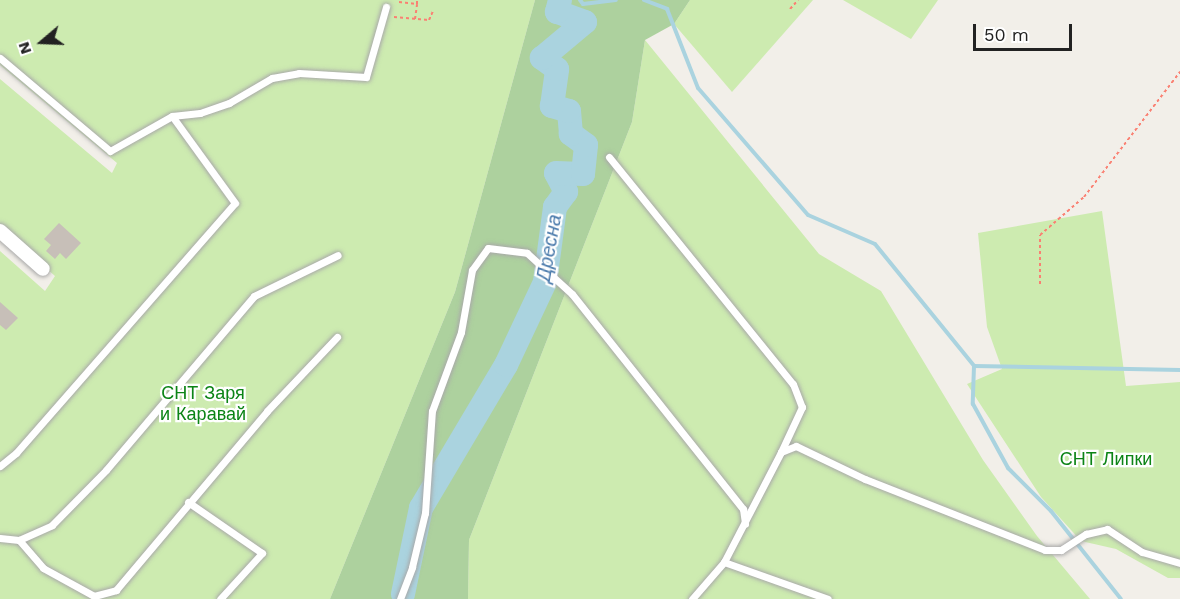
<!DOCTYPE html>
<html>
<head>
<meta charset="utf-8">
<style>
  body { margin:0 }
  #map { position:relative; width:1180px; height:599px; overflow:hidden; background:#f2efe9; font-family:"Work Sans",sans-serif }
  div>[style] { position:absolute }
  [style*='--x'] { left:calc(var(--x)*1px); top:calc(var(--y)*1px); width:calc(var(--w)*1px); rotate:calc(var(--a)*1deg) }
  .grass>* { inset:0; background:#cdebb0 }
  .forest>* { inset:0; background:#add19e }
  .stream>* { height:4px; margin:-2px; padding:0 2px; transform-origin:2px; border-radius:2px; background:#aad3df }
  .river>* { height:24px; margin:-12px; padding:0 12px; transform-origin:12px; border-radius:12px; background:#aad3df }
  .building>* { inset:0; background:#c7bfb8 }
  .path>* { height:2px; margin-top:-1px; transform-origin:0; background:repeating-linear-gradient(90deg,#fa8072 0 3px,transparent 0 6px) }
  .roads { filter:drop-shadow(0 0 2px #a9a9a9) drop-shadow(0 0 2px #a9a9a9) }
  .service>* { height:7px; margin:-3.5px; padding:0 3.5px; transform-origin:3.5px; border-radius:3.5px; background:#fff }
  .minor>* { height:14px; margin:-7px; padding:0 7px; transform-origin:7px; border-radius:7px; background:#fff }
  span { translate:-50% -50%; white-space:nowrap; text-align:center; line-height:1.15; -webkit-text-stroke:4.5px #fff; paint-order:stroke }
  .park-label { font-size:18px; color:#0c8416 }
  .water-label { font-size:20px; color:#4a7aab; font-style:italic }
  .north { position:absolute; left:12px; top:12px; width:60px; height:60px; -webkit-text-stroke:4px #fff; paint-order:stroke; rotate:251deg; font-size:16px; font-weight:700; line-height:24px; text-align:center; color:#222 }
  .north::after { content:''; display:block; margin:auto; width:21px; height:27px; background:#222; clip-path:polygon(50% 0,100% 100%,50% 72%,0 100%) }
  .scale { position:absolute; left:973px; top:24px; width:99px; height:27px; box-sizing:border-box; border:3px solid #222; border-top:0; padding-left:8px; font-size:18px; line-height:21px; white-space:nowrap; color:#222; -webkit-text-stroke:4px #fff; paint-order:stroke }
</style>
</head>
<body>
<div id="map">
  <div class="grass">
    <i style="clip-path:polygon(0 0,535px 0,455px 292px,330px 599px,0 599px,0 251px,45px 291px,55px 276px,0 228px,0 79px,112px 173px,117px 163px,0 65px)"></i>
    <i style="clip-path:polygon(690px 0,813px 0,732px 92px,674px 24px)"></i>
    <i style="clip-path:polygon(843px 0,938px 0,911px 39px)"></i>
    <i style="clip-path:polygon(645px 40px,819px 254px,881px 291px,983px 460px,1037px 536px,1090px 599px,468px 599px,469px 540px,632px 122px)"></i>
    <i style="clip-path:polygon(1102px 211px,1126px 386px,1180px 382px,1180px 578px,1168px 578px,1116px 549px,1081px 541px,1041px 497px,967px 384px,1002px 369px,987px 327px,978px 233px)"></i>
  </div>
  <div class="forest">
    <i style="clip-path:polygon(535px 0,690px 0,674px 24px,645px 40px,632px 122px,469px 540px,468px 599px,330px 599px,455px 292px)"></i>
  </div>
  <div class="stream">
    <i style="--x:580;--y:0;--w:5;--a:53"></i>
    <i style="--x:583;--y:4;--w:33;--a:-7"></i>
    <i style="--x:644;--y:0;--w:25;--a:21"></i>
    <i style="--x:667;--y:9;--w:85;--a:68.6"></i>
    <i style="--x:698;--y:88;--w:168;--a:49.1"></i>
    <i style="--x:808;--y:215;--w:73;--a:23.4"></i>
    <i style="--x:875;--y:244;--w:157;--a:50.9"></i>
    <i style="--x:974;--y:366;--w:206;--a:1.1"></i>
    <i style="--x:974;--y:366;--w:38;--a:92"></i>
    <i style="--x:973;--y:404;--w:73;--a:61.3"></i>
    <i style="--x:1008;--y:468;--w:61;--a:45"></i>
    <i style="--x:1051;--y:511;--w:112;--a:51.5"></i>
  </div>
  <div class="river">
    <i style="--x:403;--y:594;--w:88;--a:-78.2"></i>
    <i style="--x:421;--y:508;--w:166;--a:-59.3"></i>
    <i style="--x:506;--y:365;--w:92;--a:-64.8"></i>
    <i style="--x:545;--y:282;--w:76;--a:-82.4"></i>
    <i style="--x:555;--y:207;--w:19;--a:-54"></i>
    <i style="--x:566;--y:192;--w:21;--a:-118"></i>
    <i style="--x:556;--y:173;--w:27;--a:2"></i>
    <i style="--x:583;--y:174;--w:29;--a:-84"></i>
    <i style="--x:586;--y:145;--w:19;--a:-144"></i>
    <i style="--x:571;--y:134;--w:23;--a:-95"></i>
    <i style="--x:569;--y:111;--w:18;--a:-164"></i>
    <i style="--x:552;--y:106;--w:37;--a:-82"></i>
    <i style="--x:557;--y:69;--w:19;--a:-144"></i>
    <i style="--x:542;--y:58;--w:56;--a:-39.9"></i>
    <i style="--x:585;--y:22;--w:30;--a:-160"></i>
    <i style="--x:557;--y:12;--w:12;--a:-76"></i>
  </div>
  <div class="building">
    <i style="clip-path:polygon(59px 223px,81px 243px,66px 259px,60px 253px,55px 259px,46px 251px,51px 245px,44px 239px)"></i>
    <i style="clip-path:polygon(0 302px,18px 318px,6px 330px,0 325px)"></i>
  </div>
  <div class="path">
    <i style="--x:399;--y:2;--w:18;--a:6"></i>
    <i style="--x:417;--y:4;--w:4;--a:-90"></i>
    <i style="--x:790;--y:9;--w:12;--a:-48"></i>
    <i style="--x:394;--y:17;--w:35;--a:5"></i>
    <i style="--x:429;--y:20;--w:10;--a:-66"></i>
    <i style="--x:415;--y:19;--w:15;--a:-82"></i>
    <i style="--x:1040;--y:284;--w:49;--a:-90"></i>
    <i style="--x:1040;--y:235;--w:58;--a:-40.8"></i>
    <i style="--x:1084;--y:197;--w:158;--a:-52.5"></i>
  </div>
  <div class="roads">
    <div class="service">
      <i style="--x:0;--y:58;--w:144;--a:40.2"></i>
      <i style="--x:110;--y:151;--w:71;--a:-29.4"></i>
      <i style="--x:172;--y:116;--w:28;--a:-6"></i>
      <i style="--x:200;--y:113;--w:31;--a:-19"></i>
      <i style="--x:229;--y:103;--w:50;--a:-30.2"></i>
      <i style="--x:272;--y:78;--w:27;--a:-10"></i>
      <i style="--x:299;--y:73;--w:67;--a:3.4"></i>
      <i style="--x:366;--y:77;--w:73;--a:-74.1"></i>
      <i style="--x:609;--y:157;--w:292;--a:51"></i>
      <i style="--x:793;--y:384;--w:25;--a:69"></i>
      <i style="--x:802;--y:407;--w:50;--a:115"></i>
      <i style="--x:0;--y:466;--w:21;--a:-39"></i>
      <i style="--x:16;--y:453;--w:332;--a:-48.8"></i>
      <i style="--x:235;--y:203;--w:107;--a:-125.9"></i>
      <i style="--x:188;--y:502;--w:90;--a:34.6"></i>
      <i style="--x:262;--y:553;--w:62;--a:132.4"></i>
      <i style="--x:0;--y:538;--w:19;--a:6"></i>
      <i style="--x:19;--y:540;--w:36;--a:-24"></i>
      <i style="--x:52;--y:525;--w:77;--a:-45.5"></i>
      <i style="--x:106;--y:470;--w:228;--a:-49.6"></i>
      <i style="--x:254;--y:296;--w:93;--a:-26"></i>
      <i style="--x:19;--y:540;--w:37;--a:49"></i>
      <i style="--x:43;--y:568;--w:58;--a:28.8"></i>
      <i style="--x:94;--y:596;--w:23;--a:-15"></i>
      <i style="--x:116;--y:590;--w:234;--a:-49.8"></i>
      <i style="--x:267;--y:411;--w:102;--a:-46.6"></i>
      <i style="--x:724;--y:562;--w:110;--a:19.6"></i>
      <i style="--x:400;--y:599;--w:34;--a:-69"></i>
      <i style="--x:412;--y:567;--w:56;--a:-76.5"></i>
      <i style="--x:425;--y:513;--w:102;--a:-86.1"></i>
      <i style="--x:432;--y:411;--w:84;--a:-69.8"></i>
      <i style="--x:461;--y:332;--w:63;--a:-79.9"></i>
      <i style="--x:472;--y:270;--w:27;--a:-54"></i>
      <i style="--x:488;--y:248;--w:39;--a:7"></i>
      <i style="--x:527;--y:253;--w:61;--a:42.3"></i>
      <i style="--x:572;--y:294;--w:275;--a:51.5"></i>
      <i style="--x:743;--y:509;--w:15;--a:82"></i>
      <i style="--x:692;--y:599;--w:49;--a:-49.1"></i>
      <i style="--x:724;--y:562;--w:124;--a:-62.6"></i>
      <i style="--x:781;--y:452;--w:16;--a:-22"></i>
      <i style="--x:796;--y:446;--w:76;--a:25.6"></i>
      <i style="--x:865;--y:479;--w:193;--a:21.5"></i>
      <i style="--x:1045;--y:550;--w:16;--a:0"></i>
      <i style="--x:1061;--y:550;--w:30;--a:-33"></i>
      <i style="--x:1086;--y:534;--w:22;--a:-13"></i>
      <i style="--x:1107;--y:529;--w:42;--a:33.3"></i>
      <i style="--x:1142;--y:552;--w:40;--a:16"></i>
    </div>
    <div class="minor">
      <i style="--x:0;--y:231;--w:57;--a:41.5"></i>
    </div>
  </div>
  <div class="park-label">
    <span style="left:203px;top:404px">СНТ Заря<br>и Каравай</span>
    <span style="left:1106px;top:459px">СНТ Липки</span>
  </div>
  <div class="water-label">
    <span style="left:549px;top:248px;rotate:-80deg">Дресна</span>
  </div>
  <div class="north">N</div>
  <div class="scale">50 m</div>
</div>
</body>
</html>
